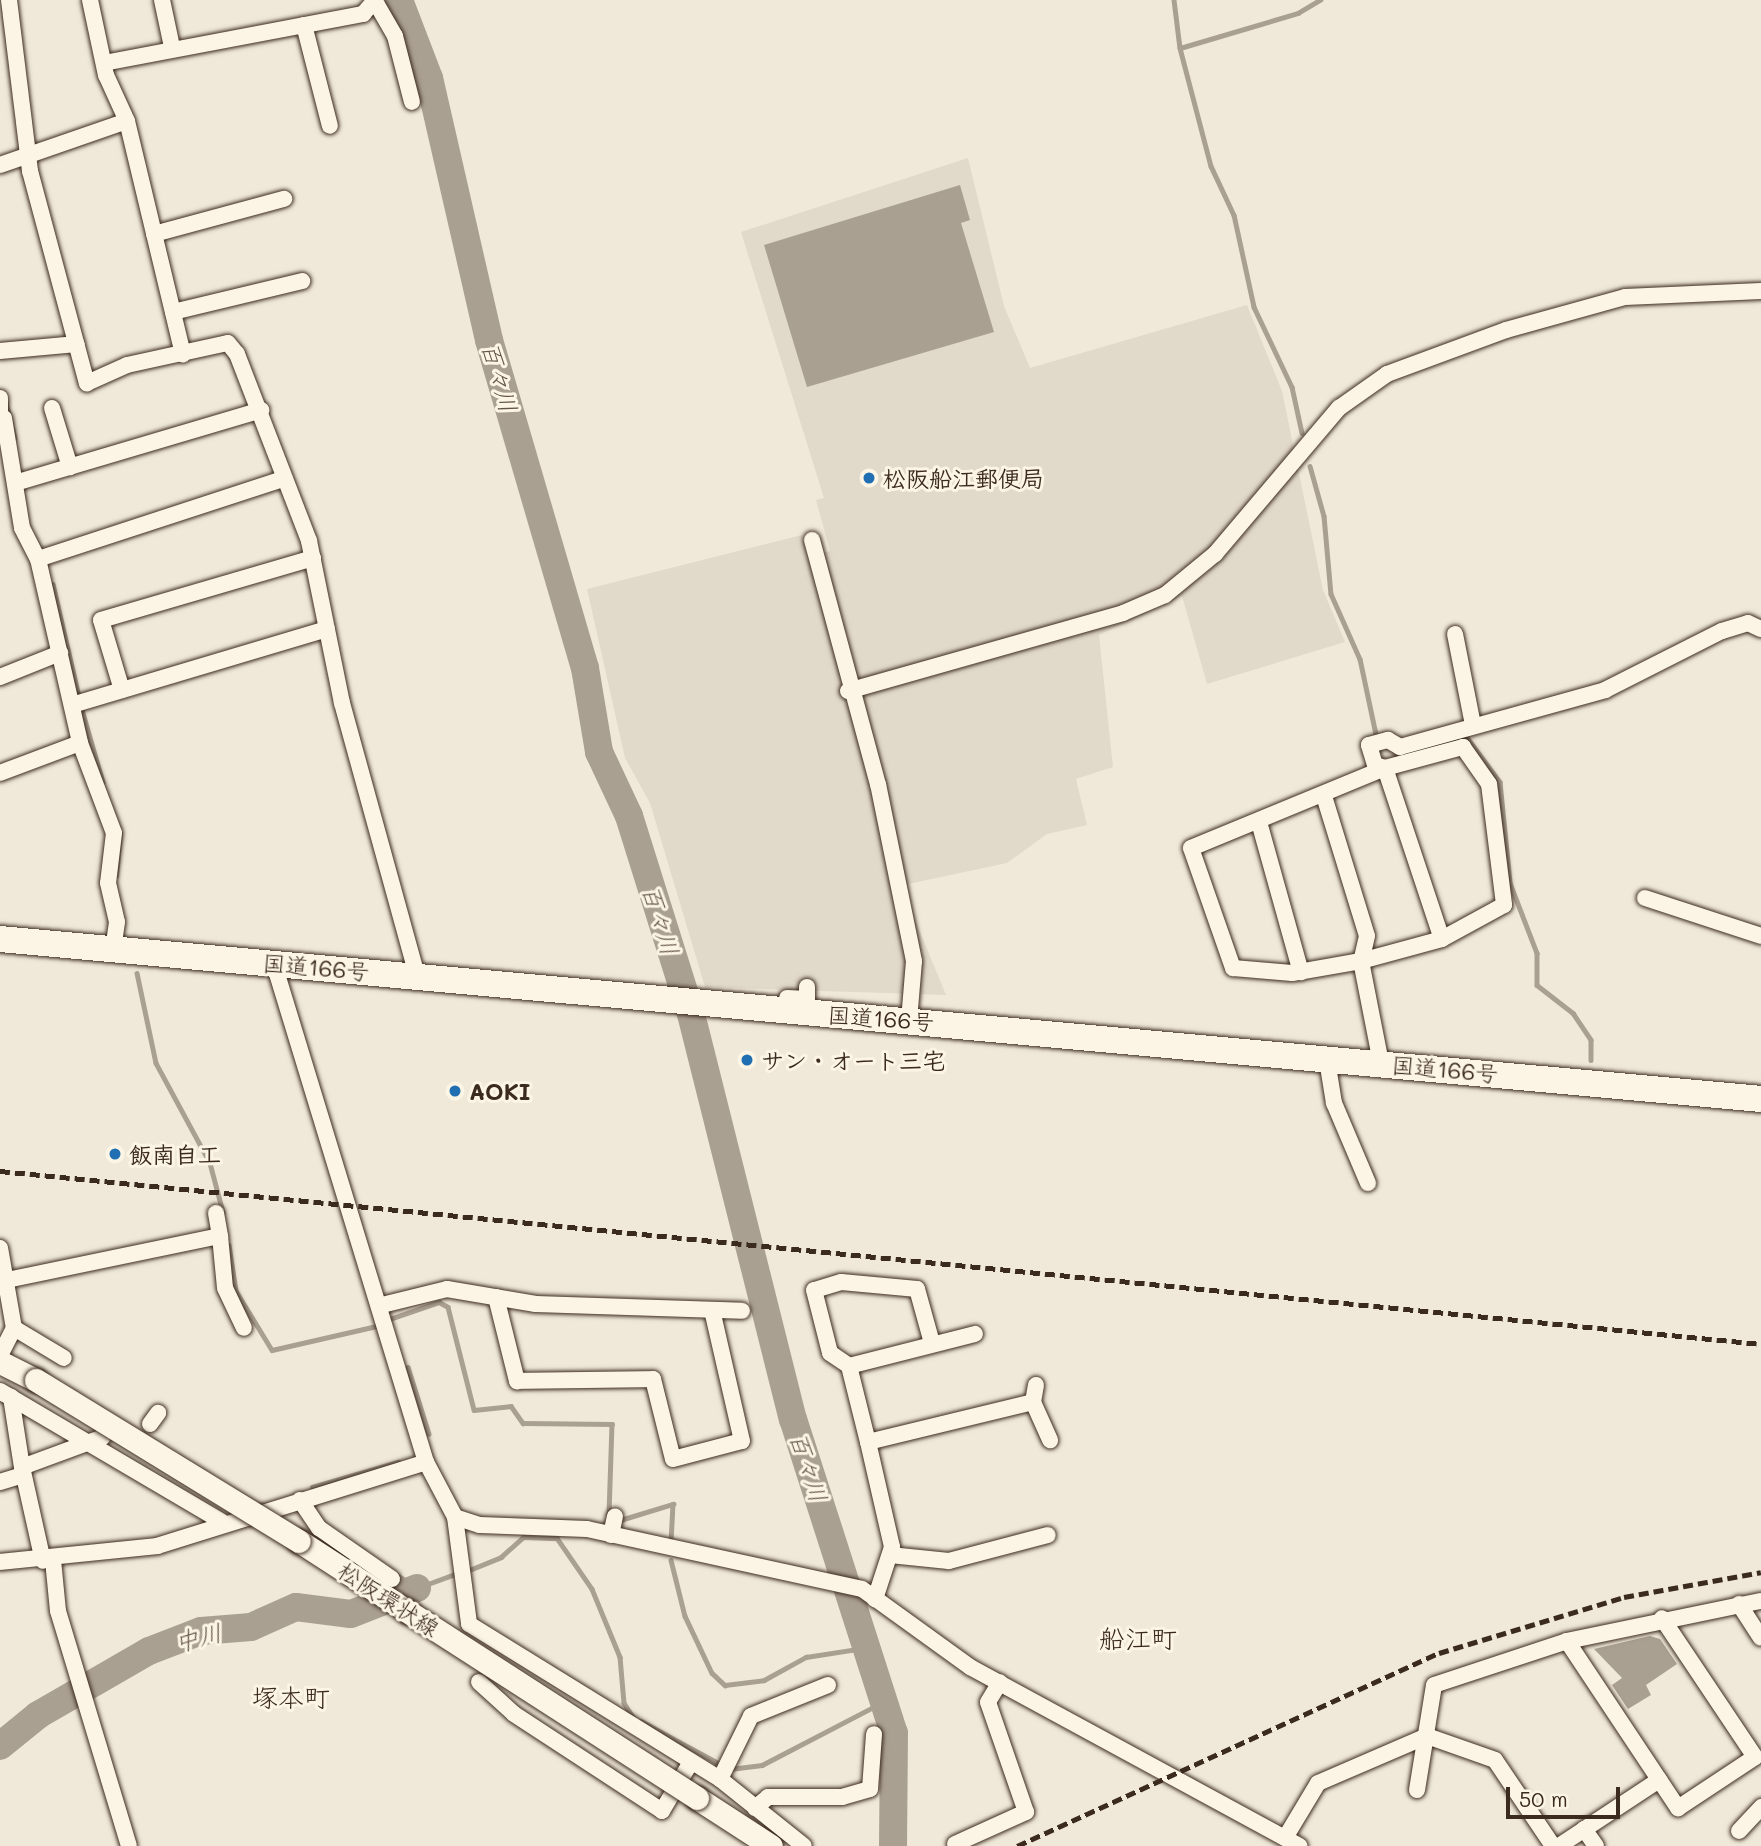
<!DOCTYPE html>
<html>
<head>
<meta charset="utf-8">
<style>
  body { margin:0 }
  #map { position:relative; width:1761px; height:1846px; overflow:hidden; background:#f0e9d9; font-family:Mali,"Klee One",sans-serif }
  div>[style] { position:absolute }
  [style*='--x'] { left:calc(var(--x)*1px); top:calc(var(--y)*1px); width:calc(var(--w)*1px); rotate:calc(var(--a)*1deg) }
  .built>* { inset:0; background:#e1d9c9 }
  .water>* { inset:0; background:#aaa091 }
  .stream>* { height:4.5px; margin:-2.25px; padding:0 2.25px; transform-origin:2.25px; border-radius:2.25px; background:#aaa091 }
  .river>* { height:28px; margin:-14px; padding:0 14px; transform-origin:14px; border-radius:14px; background:#aaa091 }
  .roads { filter:drop-shadow(0 0 2px #3b2a1e) drop-shadow(0 0 2px #3b2a1e) }
  .minor>* { height:16px; margin:-8px; padding:0 8px; transform-origin:8px; border-radius:8px; background:#fcf5e5 }
  .secondary>* { height:23px; margin:-11.5px; padding:0 11.5px; transform-origin:11.5px; border-radius:11.5px; background:#fcf5e5 }
  .trunk>* { height:26px; margin:-13px; padding:0 13px; transform-origin:13px; border-radius:13px; background:#fcf5e5 }
  .rail>* { height:4.5px; margin-top:-2.25px; transform-origin:0; background:repeating-linear-gradient(90deg,#3b2a1e 0 10px,transparent 0 15px) }
  .bridges { filter:drop-shadow(0 0 2px #3b2a1e) drop-shadow(0 0 2px #3b2a1e) }
  .secondary-bridge>* { height:23px; margin:-11.5px; padding:0 11.5px; transform-origin:11.5px; border-radius:11.5px; background:#fcf5e5 }
  .dots>* { width:19px; height:19px; translate:-50% -50%; box-sizing:border-box; border:4px solid #fcf5e5; border-radius:50% }
  span { translate:-50% -50%; white-space:nowrap; text-align:center; line-height:1.15; -webkit-text-stroke:6px #fcf5e5; paint-order:stroke }
  .poi-label { font-size:23px; color:#3b2a1e; font-weight:700 }
  .left { translate:0 -50%; text-align:left }
  .street-label { font-size:23px; color:#3b2a1e }
  .water-label { font-size:24px; color:#625346; font-style:italic }
  .quarter-label { font-size:26px; color:#3b2a1e }
  .scale { position:absolute; left:1506px; top:1787px; width:114px; height:32px; box-sizing:border-box; border:4px solid #3b2a1e; border-top:0; padding-left:9px; font-size:21px; line-height:24px; white-space:nowrap; color:#3b2a1e; -webkit-text-stroke:5px #fcf5e5; paint-order:stroke }
</style>
</head>
<body>
<div id="map">
  <div class="built">
    <i style="clip-path:polygon(968px 158px,1004px 306px,1030px 368px,1247px 305px,1282px 391px,1323px 590px,1345px 642px,1207px 684px,1182px 596px,1099px 635px,1113px 767px,1076px 779px,1087px 825px,1047px 834px,1007px 863px,908px 884px,911px 910px,946px 995px,705px 987px,650px 803px,625px 758px,587px 589px,802px 535px,807px 557px,830px 551px,816px 500px,824px 498px,741px 232px)"></i>
  </div>
  <div class="water">
    <i style="clip-path:polygon(960px 185px,970px 220px,961px 223px,994px 332px,807px 387px,764px 245px)"></i>
    <i style="clip-path:polygon(1650px 1636px,1660px 1639px,1677px 1664px,1646px 1685px,1651px 1695px,1628px 1709px,1612px 1685px,1622px 1678px,1594px 1649px)"></i>
  </div>
  <div class="stream">
    <i style="--x:1174;--y:0;--w:48;--a:82.9"></i>
    <i style="--x:1180;--y:48;--w:122;--a:75.3"></i>
    <i style="--x:1211;--y:166;--w:54;--a:64.9"></i>
    <i style="--x:1234;--y:215;--w:94;--a:77.7"></i>
    <i style="--x:1254;--y:307;--w:89;--a:64.6"></i>
    <i style="--x:1292;--y:387;--w:47;--a:77.7"></i>
    <i style="--x:1180;--y:48;--w:123;--a:-16.5"></i>
    <i style="--x:1298;--y:13;--w:26;--a:-31"></i>
    <i style="--x:5;--y:398;--w:41;--a:76"></i>
    <i style="--x:1310;--y:466;--w:52;--a:74.4"></i>
    <i style="--x:1324;--y:516;--w:78;--a:84.9"></i>
    <i style="--x:1331;--y:594;--w:71;--a:66"></i>
    <i style="--x:1360;--y:659;--w:77;--a:78"></i>
    <i style="--x:53;--y:584;--w:116;--a:77"></i>
    <i style="--x:81;--y:706;--w:79;--a:73.9"></i>
    <i style="--x:1466;--y:736;--w:57;--a:53.5"></i>
    <i style="--x:1500;--y:782;--w:101;--a:84.3"></i>
    <i style="--x:1510;--y:883;--w:75;--a:68.9"></i>
    <i style="--x:1537;--y:953;--w:32;--a:90"></i>
    <i style="--x:1537;--y:985;--w:46;--a:37.9"></i>
    <i style="--x:1573;--y:1013;--w:32;--a:56"></i>
    <i style="--x:1591;--y:1040;--w:20;--a:90"></i>
    <i style="--x:116;--y:876;--w:43;--a:-84.7"></i>
    <i style="--x:137;--y:973;--w:92;--a:78.1"></i>
    <i style="--x:156;--y:1063;--w:114;--a:61.6"></i>
    <i style="--x:210;--y:1163;--w:51;--a:75.1"></i>
    <i style="--x:229;--y:1245;--w:47;--a:81.3"></i>
    <i style="--x:236;--y:1291;--w:69;--a:58.6"></i>
    <i style="--x:272;--y:1350;--w:108;--a:-12.9"></i>
    <i style="--x:387;--y:1320;--w:55;--a:-19.1"></i>
    <i style="--x:439;--y:1302;--w:10;--a:29"></i>
    <i style="--x:448;--y:1307;--w:106;--a:75.8"></i>
    <i style="--x:474;--y:1410;--w:37;--a:-6"></i>
    <i style="--x:511;--y:1406;--w:21;--a:55"></i>
    <i style="--x:523;--y:1423;--w:89;--a:0.6"></i>
    <i style="--x:612;--y:1424;--w:91;--a:91.9"></i>
    <i style="--x:408;--y:1367;--w:70;--a:72.6"></i>
    <i style="--x:312;--y:1487;--w:90;--a:-16.2"></i>
    <i style="--x:617;--y:1521;--w:59;--a:-16.9"></i>
    <i style="--x:673;--y:1504;--w:39;--a:93"></i>
    <i style="--x:671;--y:1560;--w:58;--a:76"></i>
    <i style="--x:685;--y:1616;--w:63;--a:64.7"></i>
    <i style="--x:712;--y:1673;--w:18;--a:43"></i>
    <i style="--x:725;--y:1685;--w:39;--a:-7"></i>
    <i style="--x:764;--y:1680;--w:48;--a:-28.7"></i>
    <i style="--x:806;--y:1657;--w:59;--a:-8.8"></i>
    <i style="--x:467;--y:1571;--w:37;--a:-22"></i>
    <i style="--x:501;--y:1557;--w:30;--a:-42"></i>
    <i style="--x:523;--y:1537;--w:34;--a:2"></i>
    <i style="--x:557;--y:1538;--w:62;--a:55.5"></i>
    <i style="--x:592;--y:1589;--w:74;--a:67.6"></i>
    <i style="--x:620;--y:1657;--w:46;--a:85"></i>
    <i style="--x:624;--y:1703;--w:17;--a:57"></i>
    <i style="--x:397;--y:1575;--w:24;--a:33"></i>
    <i style="--x:417;--y:1588;--w:44;--a:-20.1"></i>
    <i style="--x:641;--y:1721;--w:92;--a:28.5"></i>
    <i style="--x:730;--y:1769;--w:32;--a:-7"></i>
    <i style="--x:762;--y:1765;--w:134;--a:-27.5"></i>
  </div>
  <div class="river">
    <i style="--x:399;--y:0;--w:84;--a:69"></i>
    <i style="--x:429;--y:78;--w:269;--a:77.1"></i>
    <i style="--x:489;--y:340;--w:342;--a:73.7"></i>
    <i style="--x:585;--y:668;--w:85;--a:80.5"></i>
    <i style="--x:599;--y:752;--w:71;--a:64.9"></i>
    <i style="--x:629;--y:816;--w:207;--a:72.6"></i>
    <i style="--x:691;--y:1014;--w:418;--a:75.9"></i>
    <i style="--x:793;--y:1419;--w:330;--a:72.2"></i>
    <i style="--x:894;--y:1733;--w:113;--a:90.5"></i>
    <i style="--x:0;--y:1746;--w:49;--a:-39.2"></i>
    <i style="--x:38;--y:1715;--w:128;--a:-30"></i>
    <i style="--x:149;--y:1651;--w:56;--a:-21"></i>
    <i style="--x:201;--y:1631;--w:50;--a:-4.6"></i>
    <i style="--x:251;--y:1627;--w:49;--a:-24"></i>
    <i style="--x:296;--y:1607;--w:55;--a:7.3"></i>
    <i style="--x:351;--y:1614;--w:71;--a:-21.5"></i>
  </div>
  <div class="roads">
    <div class="minor">
      <i style="--x:9;--y:0;--w:172;--a:83"></i>
      <i style="--x:30;--y:171;--w:220;--a:75"></i>
      <i style="--x:87;--y:383;--w:44;--a:-24.2"></i>
      <i style="--x:127;--y:365;--w:103;--a:-12.3"></i>
      <i style="--x:228;--y:343;--w:14;--a:51"></i>
      <i style="--x:237;--y:354;--w:200;--a:68.9"></i>
      <i style="--x:309;--y:541;--w:165;--a:78.5"></i>
      <i style="--x:342;--y:703;--w:283;--a:74.6"></i>
      <i style="--x:90;--y:0;--w:77;--a:78"></i>
      <i style="--x:106;--y:75;--w:51;--a:65.5"></i>
      <i style="--x:127;--y:121;--w:240;--a:76.5"></i>
      <i style="--x:162;--y:0;--w:48;--a:78"></i>
      <i style="--x:376;--y:3;--w:38;--a:60"></i>
      <i style="--x:395;--y:36;--w:68;--a:75.6"></i>
      <i style="--x:304;--y:25;--w:104;--a:75.6"></i>
      <i style="--x:104;--y:63;--w:264;--a:-10.7"></i>
      <i style="--x:363;--y:14;--w:18;--a:-49"></i>
      <i style="--x:0;--y:165;--w:134;--a:-19.1"></i>
      <i style="--x:154;--y:234;--w:135;--a:-15.1"></i>
      <i style="--x:173;--y:312;--w:133;--a:-13.5"></i>
      <i style="--x:0;--y:351;--w:77;--a:-5.2"></i>
      <i style="--x:0;--y:398;--w:21;--a:90"></i>
      <i style="--x:52;--y:408;--w:62;--a:73"></i>
      <i style="--x:4;--y:418;--w:111;--a:80.7"></i>
      <i style="--x:22;--y:528;--w:35;--a:63"></i>
      <i style="--x:38;--y:559;--w:189;--a:77.1"></i>
      <i style="--x:80;--y:743;--w:96;--a:69.3"></i>
      <i style="--x:114;--y:833;--w:50;--a:96.8"></i>
      <i style="--x:108;--y:883;--w:40;--a:77"></i>
      <i style="--x:117;--y:922;--w:28;--a:98"></i>
      <i style="--x:15;--y:483;--w:257;--a:-16.5"></i>
      <i style="--x:812;--y:540;--w:253;--a:74.9"></i>
      <i style="--x:878;--y:784;--w:181;--a:78.5"></i>
      <i style="--x:914;--y:961;--w:59;--a:94.8"></i>
      <i style="--x:38;--y:559;--w:258;--a:-18.1"></i>
      <i style="--x:1455;--y:634;--w:93;--a:78.8"></i>
      <i style="--x:0;--y:677;--w:65;--a:-21.8"></i>
      <i style="--x:122;--y:690;--w:73;--a:-106.7"></i>
      <i style="--x:101;--y:620;--w:221;--a:-16.3"></i>
      <i style="--x:848;--y:691;--w:286;--a:-15.8"></i>
      <i style="--x:1123;--y:613;--w:46;--a:-23.2"></i>
      <i style="--x:1165;--y:595;--w:65;--a:-39.4"></i>
      <i style="--x:1215;--y:554;--w:192;--a:-49.7"></i>
      <i style="--x:1339;--y:408;--w:59;--a:-35.3"></i>
      <i style="--x:1387;--y:374;--w:127;--a:-20.3"></i>
      <i style="--x:1506;--y:330;--w:123;--a:-15.5"></i>
      <i style="--x:1625;--y:297;--w:136;--a:-2.5"></i>
      <i style="--x:72;--y:705;--w:266;--a:-16.6"></i>
      <i style="--x:1463;--y:747;--w:45;--a:54.9"></i>
      <i style="--x:1489;--y:784;--w:122;--a:82.9"></i>
      <i style="--x:1504;--y:905;--w:71;--a:151.3"></i>
      <i style="--x:1442;--y:939;--w:84;--a:164.8"></i>
      <i style="--x:1361;--y:961;--w:70;--a:170.1"></i>
      <i style="--x:1292;--y:973;--w:59;--a:-175.2"></i>
      <i style="--x:1233;--y:968;--w:127;--a:-109.3"></i>
      <i style="--x:1191;--y:848;--w:210;--a:-22.4"></i>
      <i style="--x:1385;--y:768;--w:81;--a:-15.1"></i>
      <i style="--x:1385;--y:768;--w:10;--a:-163"></i>
      <i style="--x:1375;--y:765;--w:21;--a:-107"></i>
      <i style="--x:1369;--y:745;--w:20;--a:-15"></i>
      <i style="--x:1388;--y:740;--w:14;--a:30"></i>
      <i style="--x:1400;--y:747;--w:213;--a:-15.5"></i>
      <i style="--x:1605;--y:690;--w:131;--a:-26.8"></i>
      <i style="--x:1722;--y:631;--w:27;--a:-17"></i>
      <i style="--x:1748;--y:623;--w:14;--a:25"></i>
      <i style="--x:1385;--y:768;--w:180;--a:71.6"></i>
      <i style="--x:0;--y:773;--w:85;--a:-20.6"></i>
      <i style="--x:1324;--y:796;--w:146;--a:72.9"></i>
      <i style="--x:1367;--y:936;--w:26;--a:103"></i>
      <i style="--x:1361;--y:961;--w:104;--a:78.9"></i>
      <i style="--x:1259;--y:822;--w:156;--a:74.4"></i>
      <i style="--x:1645;--y:898;--w:122;--a:18.1"></i>
      <i style="--x:274;--y:964;--w:521;--a:73.03"></i>
      <i style="--x:426;--y:1462;--w:62;--a:62.2"></i>
      <i style="--x:455;--y:1517;--w:26;--a:18"></i>
      <i style="--x:480;--y:1525;--w:107;--a:2.1"></i>
      <i style="--x:587;--y:1529;--w:281;--a:12.3"></i>
      <i style="--x:862;--y:1589;--w:133;--a:35.8"></i>
      <i style="--x:970;--y:1667;--w:375;--a:28.5"></i>
      <i style="--x:787;--y:998;--w:20;--a:3"></i>
      <i style="--x:807;--y:999;--w:12;--a:-90"></i>
      <i style="--x:1327;--y:1060;--w:44;--a:80.8"></i>
      <i style="--x:1334;--y:1103;--w:87;--a:67"></i>
      <i style="--x:216;--y:1213;--w:23;--a:80"></i>
      <i style="--x:0;--y:1248;--w:81;--a:80.1"></i>
      <i style="--x:14;--y:1328;--w:31;--a:117"></i>
      <i style="--x:7;--y:1280;--w:217;--a:-11.7"></i>
      <i style="--x:220;--y:1236;--w:52;--a:84.5"></i>
      <i style="--x:225;--y:1288;--w:44;--a:64.6"></i>
      <i style="--x:496;--y:1297;--w:87;--a:76"></i>
      <i style="--x:517;--y:1381;--w:136;--a:-0.8"></i>
      <i style="--x:653;--y:1379;--w:82;--a:76"></i>
      <i style="--x:673;--y:1459;--w:71;--a:-14.6"></i>
      <i style="--x:742;--y:1441;--w:134;--a:-102.9"></i>
      <i style="--x:382;--y:1305;--w:67;--a:-13.8"></i>
      <i style="--x:447;--y:1289;--w:90;--a:9.6"></i>
      <i style="--x:536;--y:1304;--w:206;--a:1.9"></i>
      <i style="--x:14;--y:1328;--w:58;--a:31"></i>
      <i style="--x:932;--y:1343;--w:56;--a:-105.5"></i>
      <i style="--x:917;--y:1289;--w:76;--a:-174.7"></i>
      <i style="--x:841;--y:1282;--w:28;--a:163"></i>
      <i style="--x:814;--y:1290;--w:65;--a:75.7"></i>
      <i style="--x:830;--y:1353;--w:23;--a:34"></i>
      <i style="--x:849;--y:1366;--w:78;--a:76"></i>
      <i style="--x:868;--y:1442;--w:170;--a:-13.6"></i>
      <i style="--x:849;--y:1366;--w:130;--a:-14.3"></i>
      <i style="--x:1036;--y:1385;--w:17;--a:100"></i>
      <i style="--x:1033;--y:1402;--w:42;--a:65.9"></i>
      <i style="--x:0;--y:1391;--w:258;--a:30.5"></i>
      <i style="--x:4;--y:1394;--w:8;--a:23"></i>
      <i style="--x:11;--y:1397;--w:71;--a:81.1"></i>
      <i style="--x:22;--y:1467;--w:86;--a:-20.3"></i>
      <i style="--x:150;--y:1424;--w:14;--a:-54"></i>
      <i style="--x:868;--y:1442;--w:108;--a:77.1"></i>
      <i style="--x:892;--y:1547;--w:55;--a:108.1"></i>
      <i style="--x:22;--y:1467;--w:96;--a:77.4"></i>
      <i style="--x:0;--y:1482;--w:24;--a:-17"></i>
      <i style="--x:300;--y:1500;--w:34;--a:56"></i>
      <i style="--x:319;--y:1528;--w:89;--a:34.9"></i>
      <i style="--x:455;--y:1517;--w:108;--a:82.5"></i>
      <i style="--x:469;--y:1624;--w:295;--a:31.7"></i>
      <i style="--x:720;--y:1779;--w:107;--a:38.6"></i>
      <i style="--x:611;--y:1535;--w:19;--a:-78"></i>
      <i style="--x:890;--y:1555;--w:59;--a:5.8"></i>
      <i style="--x:949;--y:1561;--w:102;--a:-14.7"></i>
      <i style="--x:53;--y:1560;--w:51;--a:84.4"></i>
      <i style="--x:58;--y:1611;--w:245;--a:73.2"></i>
      <i style="--x:0;--y:1562;--w:158;--a:-5.8"></i>
      <i style="--x:157;--y:1546;--w:282;--a:-17.3"></i>
      <i style="--x:1739;--y:1604;--w:40;--a:57.1"></i>
      <i style="--x:1567;--y:1641;--w:201;--a:56.4"></i>
      <i style="--x:1678;--y:1808;--w:92;--a:-33.5"></i>
      <i style="--x:1755;--y:1757;--w:167;--a:-123.8"></i>
      <i style="--x:479;--y:1682;--w:47;--a:42.4"></i>
      <i style="--x:514;--y:1714;--w:177;--a:33.2"></i>
      <i style="--x:662;--y:1811;--w:57;--a:-59.4"></i>
      <i style="--x:720;--y:1779;--w:70;--a:-63.8"></i>
      <i style="--x:751;--y:1716;--w:83;--a:-21.9"></i>
      <i style="--x:1417;--y:1790;--w:106;--a:-80.8"></i>
      <i style="--x:1434;--y:1685;--w:140;--a:-18.3"></i>
      <i style="--x:1567;--y:1641;--w:198;--a:-11.7"></i>
      <i style="--x:755;--y:1808;--w:17;--a:-40"></i>
      <i style="--x:768;--y:1797;--w:74;--a:0"></i>
      <i style="--x:842;--y:1797;--w:29;--a:-16"></i>
      <i style="--x:870;--y:1789;--w:55;--a:-85.8"></i>
      <i style="--x:1584;--y:1829;--w:21;--a:55"></i>
      <i style="--x:1739;--y:1831;--w:33;--a:-47"></i>
      <i style="--x:1285;--y:1838;--w:64;--a:-59"></i>
      <i style="--x:1318;--y:1783;--w:119;--a:-23.3"></i>
      <i style="--x:1427;--y:1736;--w:72;--a:19.4"></i>
      <i style="--x:1495;--y:1760;--w:104;--a:56"></i>
      <i style="--x:955;--y:1844;--w:78;--a:-24.3"></i>
      <i style="--x:1026;--y:1812;--w:116;--a:-109.1"></i>
      <i style="--x:988;--y:1702;--w:23;--a:-59"></i>
      <i style="--x:1559;--y:1846;--w:120;--a:-33.4"></i>
    </div>
    <div class="secondary">
      <i style="--x:0;--y:1362;--w:40;--a:26.6"></i>
      <i style="--x:299;--y:1541;--w:129;--a:32.9"></i>
      <i style="--x:697;--y:1798;--w:88;--a:33"></i>
    </div>
    <div class="trunk">
      <i style="--x:0;--y:939;--w:1768;--a:5.19"></i>
    </div>
  </div>
  <div class="rail">
    <i style="--x:0;--y:1171;--w:1769;--a:5.61"></i>
    <i style="--x:1017;--y:1846;--w:464;--a:-24.6"></i>
    <i style="--x:1439;--y:1653;--w:193;--a:-16.8"></i>
    <i style="--x:1624;--y:1597;--w:139;--a:-10.3"></i>
  </div>
  <div class="bridges">
    <div class="secondary-bridge">
      <i style="--x:36;--y:1380;--w:308;--a:31.5"></i>
      <i style="--x:407;--y:1611;--w:345;--a:32.8"></i>
    </div>
  </div>
  <div class="dots">
    <i style="left:869px;top:478px;background:#1f6fb2"></i>
    <i style="left:747px;top:1060px;background:#1f6fb2"></i>
    <i style="left:455px;top:1091px;background:#1f6fb2"></i>
    <i style="left:115px;top:1154px;background:#1f6fb2"></i>
  </div>
  <div class="poi-label">
    <span class="left" style="left:883px;top:478px">松阪船江郵便局</span>
    <span class="left" style="left:761px;top:1060px">サン・オート三宅</span>
    <span class="left" style="left:469px;top:1091px">AOKI</span>
    <span class="left" style="left:129px;top:1154px">飯南自工</span>
  </div>
  <div class="street-label">
    <span style="left:316px;top:967px;rotate:5deg">国道166号</span>
    <span style="left:881px;top:1018px;rotate:4deg">国道166号</span>
    <span style="left:1445px;top:1069px;rotate:5deg">国道166号</span>
    <span style="left:389px;top:1599px;rotate:33deg">松阪環状線</span>
  </div>
  <div class="water-label">
    <span style="left:500px;top:377px;rotate:74deg">百々川</span>
    <span style="left:661px;top:920px;rotate:73deg">百々川</span>
    <span style="left:809px;top:1467px;rotate:72deg">百々川</span>
    <span style="left:198px;top:1637px;rotate:-14deg">中川</span>
  </div>
  <div class="quarter-label">
    <span style="left:1138px;top:1639px">船江町</span>
    <span style="left:291px;top:1698px">塚本町</span>
  </div>
  <div class="scale">50 m</div>
</div>
</body>
</html>
